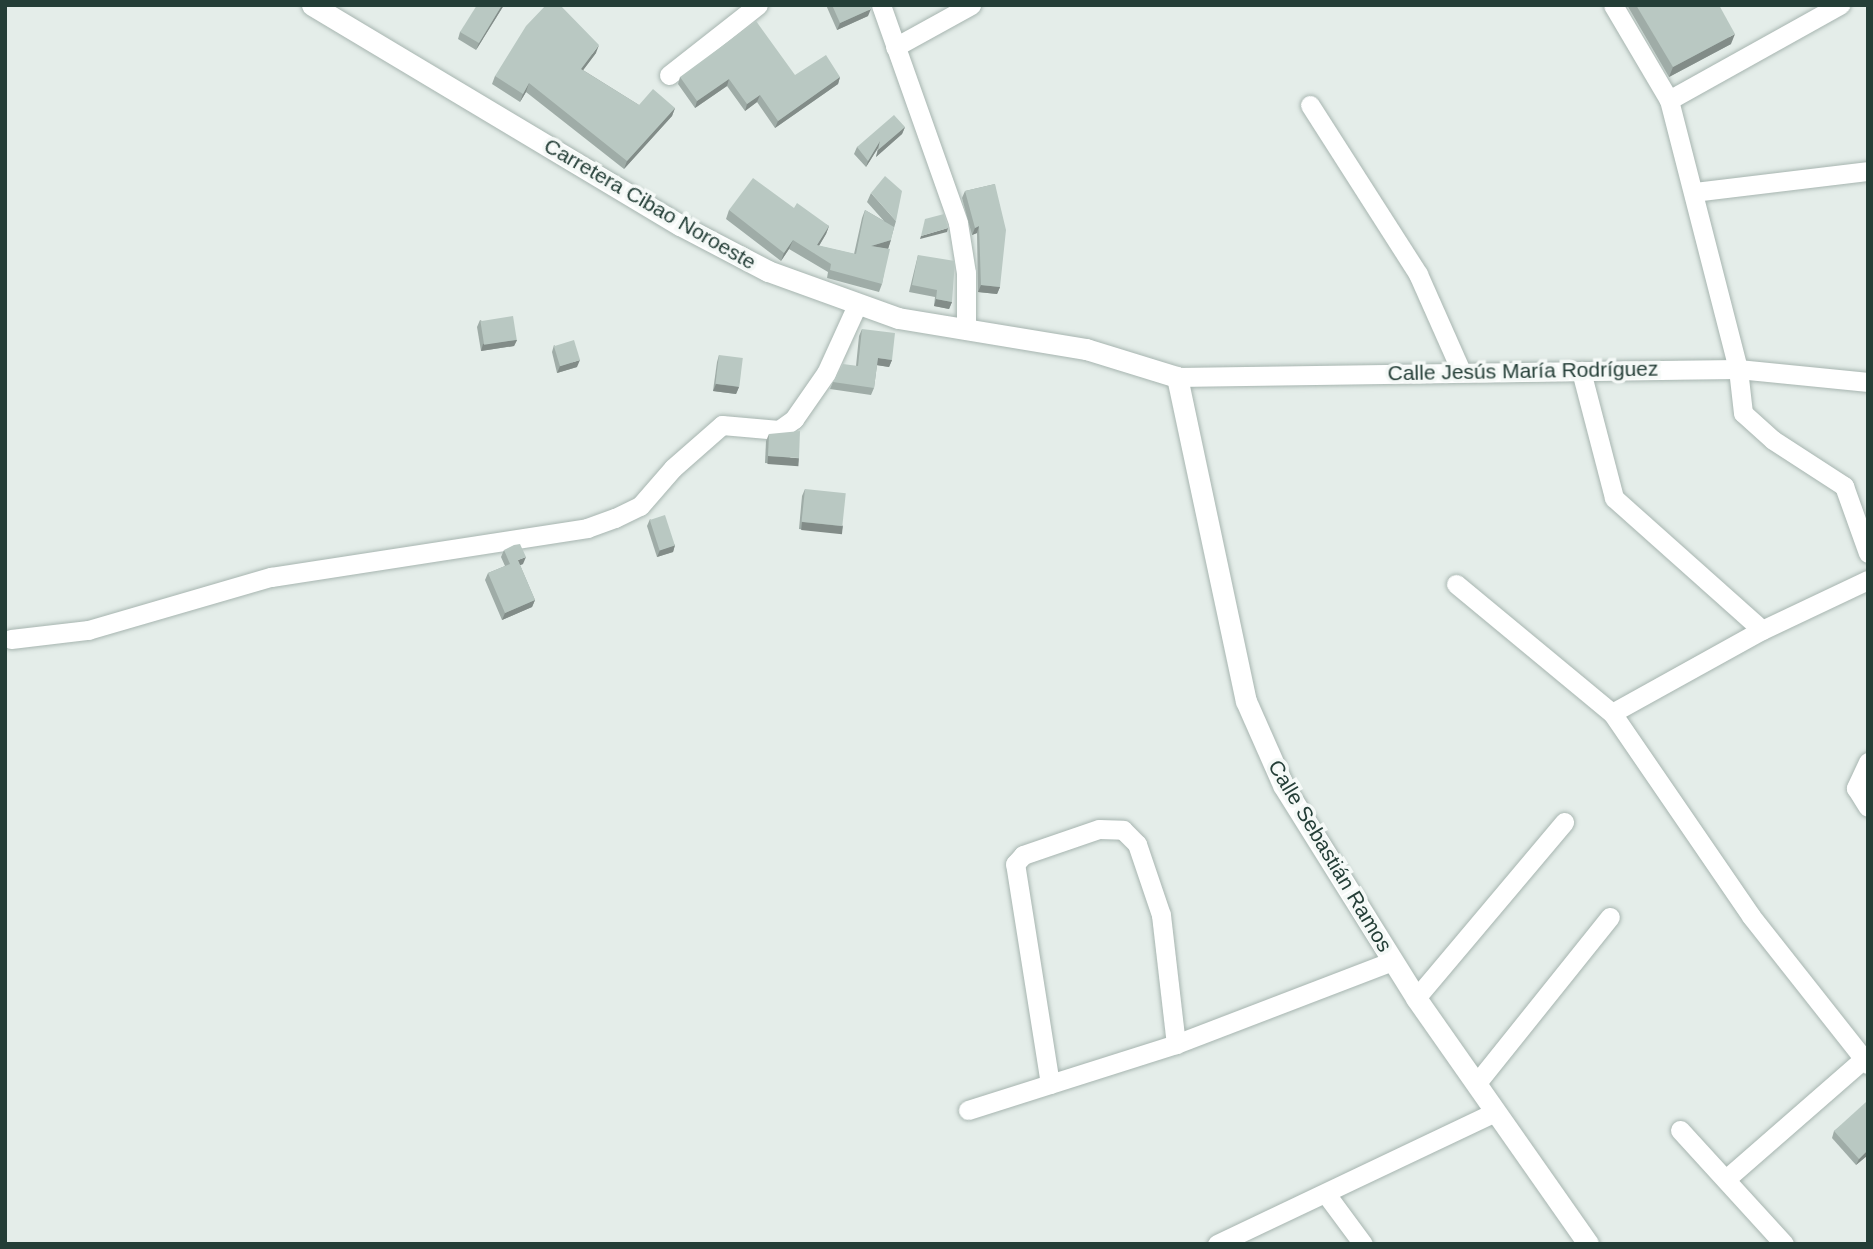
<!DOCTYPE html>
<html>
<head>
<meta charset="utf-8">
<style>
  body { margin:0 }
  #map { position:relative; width:1873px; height:1249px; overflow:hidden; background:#e4ede9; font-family:Helvetica,sans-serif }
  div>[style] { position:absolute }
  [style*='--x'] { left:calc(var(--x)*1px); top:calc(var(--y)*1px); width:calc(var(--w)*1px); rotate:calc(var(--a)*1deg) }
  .roads { filter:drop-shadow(0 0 2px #a7b5b0) drop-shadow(0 0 2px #a7b5b0) }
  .street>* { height:19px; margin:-9.5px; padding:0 9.5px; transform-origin:9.5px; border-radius:9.5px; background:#fff }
  .secondary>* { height:21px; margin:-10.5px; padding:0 10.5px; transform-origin:10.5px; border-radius:10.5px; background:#fff }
  .wall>* { inset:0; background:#9faca7 }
  .shaded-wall>* { inset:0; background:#828c88; transform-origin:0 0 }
  .building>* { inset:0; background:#b9c8c2; transform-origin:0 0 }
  span { translate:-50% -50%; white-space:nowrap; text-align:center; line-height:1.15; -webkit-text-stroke:7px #f5f9f7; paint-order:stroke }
  .street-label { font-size:21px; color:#243e37 }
  .frame { position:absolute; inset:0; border:7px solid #243e37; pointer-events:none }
</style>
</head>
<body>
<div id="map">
  <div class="roads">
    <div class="street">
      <i style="--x:881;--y:5;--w:231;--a:70.5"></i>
      <i style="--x:958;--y:223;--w:51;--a:80.9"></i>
      <i style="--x:966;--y:273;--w:55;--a:90"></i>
      <i style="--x:1613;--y:5;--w:110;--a:59.5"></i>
      <i style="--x:1669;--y:100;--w:278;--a:75.6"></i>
      <i style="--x:1738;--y:369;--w:44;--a:83.5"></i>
      <i style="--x:1743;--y:413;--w:40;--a:42"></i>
      <i style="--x:1773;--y:440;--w:85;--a:32.9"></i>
      <i style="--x:1844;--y:486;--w:71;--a:70.3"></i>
      <i style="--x:895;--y:47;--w:87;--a:-28.9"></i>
      <i style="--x:669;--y:75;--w:113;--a:-38.2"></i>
      <i style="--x:1669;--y:100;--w:196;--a:-29.1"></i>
      <i style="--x:1310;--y:105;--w:201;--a:57.4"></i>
      <i style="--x:1418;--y:274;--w:104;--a:66.1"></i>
      <i style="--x:1694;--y:192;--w:175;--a:-6.9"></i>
      <i style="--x:1581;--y:371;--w:131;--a:75.4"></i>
      <i style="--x:1614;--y:498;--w:198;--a:41.7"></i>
      <i style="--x:1177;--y:377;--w:561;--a:-0.82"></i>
      <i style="--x:1738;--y:369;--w:131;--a:5.7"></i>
      <i style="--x:1456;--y:584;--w:202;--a:39.6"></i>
      <i style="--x:1612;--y:713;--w:246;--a:55.6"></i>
      <i style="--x:1751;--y:916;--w:189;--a:51.7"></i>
      <i style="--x:11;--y:639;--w:78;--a:-6.7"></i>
      <i style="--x:88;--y:630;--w:191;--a:-16.2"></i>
      <i style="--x:271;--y:577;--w:320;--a:-8.8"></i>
      <i style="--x:587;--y:528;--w:30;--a:-20"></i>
      <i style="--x:615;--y:518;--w:28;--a:-26"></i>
      <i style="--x:640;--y:506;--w:50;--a:-49"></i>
      <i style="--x:673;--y:468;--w:65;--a:-41.3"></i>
      <i style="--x:722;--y:425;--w:57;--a:5"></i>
      <i style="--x:779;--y:430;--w:19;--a:-36"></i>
      <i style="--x:794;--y:419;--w:56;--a:-55.2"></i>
      <i style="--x:826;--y:373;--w:75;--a:-65.5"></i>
      <i style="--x:1612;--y:713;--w:171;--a:-29"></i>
      <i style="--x:1762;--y:630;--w:117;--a:-25.3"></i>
      <i style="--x:1868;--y:762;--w:29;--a:115"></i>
      <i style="--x:1856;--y:788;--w:22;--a:58"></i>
      <i style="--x:1416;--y:998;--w:230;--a:-49.9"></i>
      <i style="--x:1050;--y:1084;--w:223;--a:-99"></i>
      <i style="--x:1015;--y:864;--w:12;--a:-48"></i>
      <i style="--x:1023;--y:855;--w:80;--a:-18.9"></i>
      <i style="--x:1099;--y:829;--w:24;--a:2"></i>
      <i style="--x:1123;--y:830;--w:20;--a:45"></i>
      <i style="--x:1137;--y:844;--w:75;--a:71.3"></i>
      <i style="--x:1161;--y:915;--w:130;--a:83.4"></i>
      <i style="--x:1476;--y:1084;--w:214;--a:-51.3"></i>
      <i style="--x:968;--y:1110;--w:218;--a:-17.6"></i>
      <i style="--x:1176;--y:1044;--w:231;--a:-21"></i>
      <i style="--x:1680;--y:1130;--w:154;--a:47.6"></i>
      <i style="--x:1726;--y:1179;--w:189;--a:-41.1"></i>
      <i style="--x:1326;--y:1194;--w:62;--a:53.5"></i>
      <i style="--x:1217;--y:1244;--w:308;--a:-25.4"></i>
    </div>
    <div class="secondary">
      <i style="--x:312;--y:5;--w:429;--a:30.9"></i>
      <i style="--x:680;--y:225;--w:99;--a:27.6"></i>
      <i style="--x:768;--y:271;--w:138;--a:19.9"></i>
      <i style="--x:898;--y:318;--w:191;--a:9.4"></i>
      <i style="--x:1086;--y:349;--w:95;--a:17.1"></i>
      <i style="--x:1177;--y:377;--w:331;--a:78"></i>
      <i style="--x:1246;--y:701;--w:92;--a:66.2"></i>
      <i style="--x:1283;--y:785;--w:251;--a:58"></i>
      <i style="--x:1416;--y:998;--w:300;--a:55"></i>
    </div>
  </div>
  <div class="wall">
    <i style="clip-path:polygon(504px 5px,476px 50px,458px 39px,460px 32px)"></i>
    <i style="clip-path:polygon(826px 5px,869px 5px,868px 16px,837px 30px)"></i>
    <i style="clip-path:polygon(1627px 5px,1719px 5px,1731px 44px,1669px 77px)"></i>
    <i style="clip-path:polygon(596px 53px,583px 70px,639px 105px,675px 108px,672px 116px,624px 169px,526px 92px,520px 102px,492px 84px,495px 76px)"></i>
    <i style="clip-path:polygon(795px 75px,840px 77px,838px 84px,775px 128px,757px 102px,745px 111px,727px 86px,695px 108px,678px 84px,680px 77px)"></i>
    <i style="clip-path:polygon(905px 127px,902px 134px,876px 157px,878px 148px,866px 167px,854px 154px,857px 147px)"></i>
    <i style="clip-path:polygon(995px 184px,1000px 287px,997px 294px,978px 292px,977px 233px,972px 235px,962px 198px,965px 191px)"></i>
    <i style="clip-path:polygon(871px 193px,896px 221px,888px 249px,882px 284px,879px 292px,827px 278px,828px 272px,789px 249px,781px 261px,726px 219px,729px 210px,794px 208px,829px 226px,826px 234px,819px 246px,854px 254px,862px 218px,865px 210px,884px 221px,867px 202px)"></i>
    <i style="clip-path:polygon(918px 255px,952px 302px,949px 309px,934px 306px,935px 297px,909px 292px)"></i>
    <i style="clip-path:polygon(480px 320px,517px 340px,514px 346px,481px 351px,477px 327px)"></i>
    <i style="clip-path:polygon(862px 329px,892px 360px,889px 367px,877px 365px,874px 388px,871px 395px,830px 389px,833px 382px,856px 366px,859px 336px)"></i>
    <i style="clip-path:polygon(554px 345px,577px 367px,557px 373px,552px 352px)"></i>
    <i style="clip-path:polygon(719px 355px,739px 387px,736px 394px,713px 391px,717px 362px)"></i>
    <i style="clip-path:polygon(769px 434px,797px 465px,765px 463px,766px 441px)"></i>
    <i style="clip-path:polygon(805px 489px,843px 526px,841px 533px,799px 529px,802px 496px)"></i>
    <i style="clip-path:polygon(650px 519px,675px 545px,673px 552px,657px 557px,647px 526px)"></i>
    <i style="clip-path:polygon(504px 550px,523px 564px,520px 565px,535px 600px,532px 607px,502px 620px,485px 580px,488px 573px,505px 566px,501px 557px)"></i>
    <i style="clip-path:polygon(1868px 1105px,1868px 1155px,1856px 1165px,1832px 1138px,1834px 1131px)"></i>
  </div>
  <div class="shaded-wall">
    <i style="clip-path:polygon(502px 5px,504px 5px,476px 50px,479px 43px)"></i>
    <i style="clip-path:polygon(871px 9px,868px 16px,837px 30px,840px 23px)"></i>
    <i style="clip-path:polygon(1735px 34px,1731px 44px,1669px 77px,1673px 67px)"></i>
    <i style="clip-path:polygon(599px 45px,596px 53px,578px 77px,581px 69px)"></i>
    <i style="clip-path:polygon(840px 77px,838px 84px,775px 128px,778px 121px)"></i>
    <i style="clip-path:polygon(729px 79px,727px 86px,695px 108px,697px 101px)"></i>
    <i style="clip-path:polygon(529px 83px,526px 92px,520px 102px,523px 94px)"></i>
    <i style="clip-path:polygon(760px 95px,757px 102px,745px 111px,747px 104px)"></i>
    <i style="clip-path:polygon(675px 108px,672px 116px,624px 169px,627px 161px)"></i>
    <i style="clip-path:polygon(905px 127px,902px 134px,876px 157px,878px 150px)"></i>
    <i style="clip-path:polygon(880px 141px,878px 148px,866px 167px,868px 161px)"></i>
    <i style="clip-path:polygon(829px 226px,826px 234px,814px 254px,817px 245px)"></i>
    <i style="clip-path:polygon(979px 226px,977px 233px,972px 235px,975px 228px)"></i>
    <i style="clip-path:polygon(948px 228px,947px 232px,920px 239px,921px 236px)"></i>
    <i style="clip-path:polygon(793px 240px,789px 249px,781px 261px,784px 253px)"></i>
    <i style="clip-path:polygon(891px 240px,888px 249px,871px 246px)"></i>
    <i style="clip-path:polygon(981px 285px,1000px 287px,997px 294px,978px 292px)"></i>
    <i style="clip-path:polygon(936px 299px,952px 302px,949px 309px,934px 306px)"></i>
    <i style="clip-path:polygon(517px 340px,514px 346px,481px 351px,483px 344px)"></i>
    <i style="clip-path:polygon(878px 358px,892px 360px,889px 367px,876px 365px)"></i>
    <i style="clip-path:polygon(580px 360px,577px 367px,557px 373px,560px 366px)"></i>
    <i style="clip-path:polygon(716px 384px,739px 387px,736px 394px,713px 391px)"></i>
    <i style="left:768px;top:456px;width:31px;height:8px;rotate:4deg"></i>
    <i style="left:802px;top:522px;width:41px;height:8px;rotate:6deg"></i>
    <i style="clip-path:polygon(675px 545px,673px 552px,657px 557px,660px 550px)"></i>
    <i style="clip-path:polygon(526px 557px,523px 564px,515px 567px,518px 560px)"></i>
    <i style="clip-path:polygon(535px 600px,532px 607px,502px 620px,505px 613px)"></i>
    <i style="clip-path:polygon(1868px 1150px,1868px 1155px,1856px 1165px,1859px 1159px)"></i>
  </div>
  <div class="building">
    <i style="clip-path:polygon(477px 5px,502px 5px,479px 43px,460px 32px)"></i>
    <i style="clip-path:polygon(546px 5px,560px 5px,599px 45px,581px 69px,639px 105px,653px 89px,675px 108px,627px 161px,529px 83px,523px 94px,495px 76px,526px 26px)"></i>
    <i style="clip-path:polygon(832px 5px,869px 5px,871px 9px,840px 23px)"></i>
    <i style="clip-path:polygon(1636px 5px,1719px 5px,1735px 34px,1673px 67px)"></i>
    <i style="clip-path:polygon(756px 21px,795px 75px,826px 55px,840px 77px,778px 121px,760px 95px,747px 104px,729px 79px,697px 101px,680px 77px)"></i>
    <i style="clip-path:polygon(894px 115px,905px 127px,878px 150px,880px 141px,868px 161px,857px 147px)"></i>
    <i style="clip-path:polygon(885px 176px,902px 191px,896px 221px,871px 193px)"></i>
    <i style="clip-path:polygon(753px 178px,794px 208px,797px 203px,829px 226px,817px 245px,856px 254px,865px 210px,894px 227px,891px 240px,871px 246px,890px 249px,882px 284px,830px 270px,831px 264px,793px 240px,784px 253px,729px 210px)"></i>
    <i style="clip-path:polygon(995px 184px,1006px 230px,1000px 287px,981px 285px,979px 226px,975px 228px,965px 191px)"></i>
    <i style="clip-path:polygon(944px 214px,948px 228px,921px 236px,925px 219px)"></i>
    <i style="clip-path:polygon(918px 255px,955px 261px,952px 302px,936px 299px,937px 290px,912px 285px)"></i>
    <i style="left:513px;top:316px;width:24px;height:33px;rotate:81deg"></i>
    <i style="clip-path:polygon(862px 329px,895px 333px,892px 360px,878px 358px,874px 388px,833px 382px,843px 364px,858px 366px)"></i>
    <i style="left:574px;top:340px;width:21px;height:21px;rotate:73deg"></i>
    <i style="left:719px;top:355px;width:24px;height:29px;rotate:7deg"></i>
    <i style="clip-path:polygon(800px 431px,799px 458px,768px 456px,769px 434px)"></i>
    <i style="left:805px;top:489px;width:41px;height:33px;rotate:6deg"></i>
    <i style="left:665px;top:515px;width:32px;height:16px;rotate:72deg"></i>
    <i style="clip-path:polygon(520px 544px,526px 557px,518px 560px,535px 600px,505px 613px,488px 573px,510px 564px,504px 550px,514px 545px)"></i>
    <i style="clip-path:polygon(1866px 1102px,1868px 1105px,1868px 1150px,1859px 1159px,1834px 1131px)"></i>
  </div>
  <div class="street-label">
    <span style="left:650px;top:204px;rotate:30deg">Carretera Cibao Noroeste</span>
    <span style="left:1523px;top:371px;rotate:-1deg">Calle Jesús María Rodríguez</span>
    <span style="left:1330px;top:856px;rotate:59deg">Calle Sebastián Ramos</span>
  </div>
  <div class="frame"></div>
</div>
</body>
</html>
